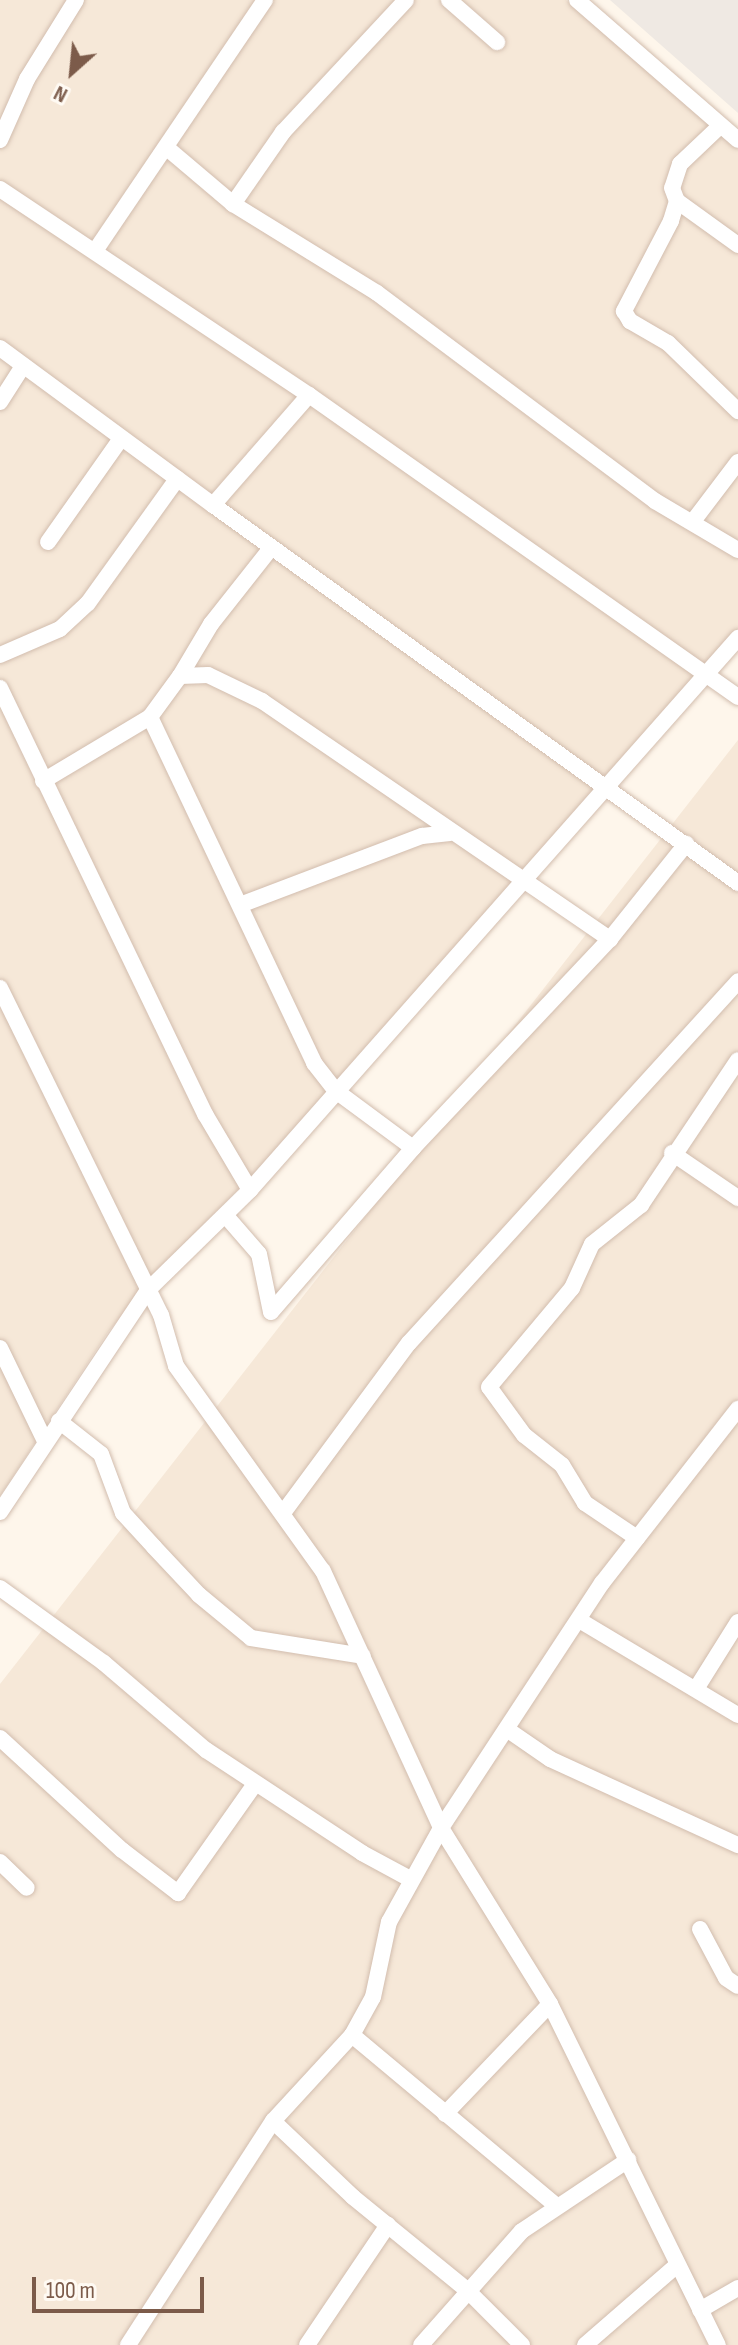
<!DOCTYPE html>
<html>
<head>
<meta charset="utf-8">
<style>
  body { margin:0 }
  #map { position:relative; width:738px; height:2345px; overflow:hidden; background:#fef6eb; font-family:"Sofia Sans Condensed",sans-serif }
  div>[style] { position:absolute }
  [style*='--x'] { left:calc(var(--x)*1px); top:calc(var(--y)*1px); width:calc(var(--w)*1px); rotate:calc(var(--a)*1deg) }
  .residential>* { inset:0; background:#f6e8d8 }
  .industrial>* { inset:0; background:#efe9e3 }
  .roads { filter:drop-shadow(0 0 2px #d2bdae) drop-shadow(0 0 2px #d2bdae) }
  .minor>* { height:16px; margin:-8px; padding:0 8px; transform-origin:8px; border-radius:8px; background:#fff }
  span { translate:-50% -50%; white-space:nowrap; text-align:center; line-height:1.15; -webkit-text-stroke:8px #fffaf3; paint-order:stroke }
  .north { position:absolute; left:32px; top:32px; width:80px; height:80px; -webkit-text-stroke:6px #fffaf3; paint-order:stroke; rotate:207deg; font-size:22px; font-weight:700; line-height:32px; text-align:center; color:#7c5b4a }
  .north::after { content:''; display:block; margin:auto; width:28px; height:36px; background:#7c5b4a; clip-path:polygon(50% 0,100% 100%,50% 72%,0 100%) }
  .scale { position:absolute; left:32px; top:2277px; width:172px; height:36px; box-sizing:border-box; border:4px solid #7c5b4a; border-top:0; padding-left:10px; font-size:24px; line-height:28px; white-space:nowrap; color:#7c5b4a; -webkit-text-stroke:6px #fffaf3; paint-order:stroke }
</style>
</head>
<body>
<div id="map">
  <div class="residential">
    <i style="clip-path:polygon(0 0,566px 0,738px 149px,738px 630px,291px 1134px,152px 1280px,108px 1332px,0 1496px)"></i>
    <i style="clip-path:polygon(738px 740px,738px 2345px,0 2345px,0 1684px)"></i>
  </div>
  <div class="industrial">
    <i style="clip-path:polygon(610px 0,738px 0,738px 113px)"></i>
  </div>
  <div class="roads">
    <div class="minor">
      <i style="--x:449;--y:0;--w:64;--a:41.2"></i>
      <i style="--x:577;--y:0;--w:213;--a:41"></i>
      <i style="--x:720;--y:126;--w:55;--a:136.5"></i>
      <i style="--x:680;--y:164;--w:25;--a:108"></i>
      <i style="--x:672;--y:188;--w:14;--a:69"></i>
      <i style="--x:677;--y:201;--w:21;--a:107"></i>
      <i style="--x:671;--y:221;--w:102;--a:117.6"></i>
      <i style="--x:624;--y:311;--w:12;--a:59"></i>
      <i style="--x:630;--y:321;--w:44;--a:30.1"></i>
      <i style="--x:668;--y:343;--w:98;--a:44.2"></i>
      <i style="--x:0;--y:140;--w:67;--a:-66.1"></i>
      <i style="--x:27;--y:79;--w:93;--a:-58.2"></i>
      <i style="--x:167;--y:148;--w:87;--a:40.3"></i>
      <i style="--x:233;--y:204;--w:169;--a:31.7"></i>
      <i style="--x:377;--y:293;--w:347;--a:36.8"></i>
      <i style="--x:655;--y:501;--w:96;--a:30.6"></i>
      <i style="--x:0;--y:189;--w:371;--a:33.7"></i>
      <i style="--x:677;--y:201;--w:75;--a:35.8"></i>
      <i style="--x:233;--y:204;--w:88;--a:-55.2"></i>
      <i style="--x:283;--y:132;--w:180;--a:-47"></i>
      <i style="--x:95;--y:251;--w:303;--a:-55.9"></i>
      <i style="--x:0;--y:348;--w:265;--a:36.4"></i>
      <i style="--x:0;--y:402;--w:43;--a:-57.4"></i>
      <i style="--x:694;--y:520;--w:73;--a:-52.8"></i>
      <i style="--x:48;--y:542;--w:125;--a:-54.8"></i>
      <i style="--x:0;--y:655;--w:65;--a:-23.4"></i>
      <i style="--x:60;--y:629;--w:38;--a:-43"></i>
      <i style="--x:88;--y:603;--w:153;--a:-54.3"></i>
      <i style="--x:180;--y:676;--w:61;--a:-59.2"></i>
      <i style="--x:211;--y:624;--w:97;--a:-51.7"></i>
      <i style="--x:0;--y:688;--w:473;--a:64.3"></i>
      <i style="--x:205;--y:1114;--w:88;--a:59.4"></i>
      <i style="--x:738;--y:697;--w:525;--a:-144.86"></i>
      <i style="--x:309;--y:395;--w:146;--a:131.1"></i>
      <i style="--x:213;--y:505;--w:647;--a:35.75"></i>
      <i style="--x:150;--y:717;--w:383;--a:64.6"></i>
      <i style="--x:314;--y:1063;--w:36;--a:52"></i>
      <i style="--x:336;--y:1091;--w:96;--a:36.5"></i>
      <i style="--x:43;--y:781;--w:125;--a:-30.9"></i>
      <i style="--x:150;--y:717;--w:51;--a:-53.8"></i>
      <i style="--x:180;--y:676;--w:28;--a:-2"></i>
      <i style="--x:208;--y:675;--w:60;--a:25.7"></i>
      <i style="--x:262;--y:701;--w:422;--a:34.4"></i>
      <i style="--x:240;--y:905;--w:195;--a:-20.8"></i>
      <i style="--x:422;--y:836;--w:28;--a:-6"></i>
      <i style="--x:0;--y:988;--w:364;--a:63.8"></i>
      <i style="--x:161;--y:1315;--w:53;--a:73.6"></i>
      <i style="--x:176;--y:1366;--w:252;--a:54.4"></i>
      <i style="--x:323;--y:1571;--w:283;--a:65.3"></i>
      <i style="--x:441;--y:1828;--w:207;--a:58.2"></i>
      <i style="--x:550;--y:2004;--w:380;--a:63.8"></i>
      <i style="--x:672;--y:1153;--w:80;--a:34.3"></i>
      <i style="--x:226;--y:1216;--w:50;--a:49"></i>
      <i style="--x:259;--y:1254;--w:59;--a:78.3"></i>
      <i style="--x:271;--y:1312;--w:217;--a:-49.1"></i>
      <i style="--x:413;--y:1148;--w:287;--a:-46.7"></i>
      <i style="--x:610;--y:939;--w:122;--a:-51.3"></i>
      <i style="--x:0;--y:1348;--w:103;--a:64.2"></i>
      <i style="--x:59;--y:1421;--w:53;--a:38.2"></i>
      <i style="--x:101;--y:1454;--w:63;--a:69.6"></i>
      <i style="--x:123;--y:1513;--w:46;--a:47.6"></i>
      <i style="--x:154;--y:1547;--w:66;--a:46.8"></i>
      <i style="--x:199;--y:1595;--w:67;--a:39.6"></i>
      <i style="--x:251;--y:1638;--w:113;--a:9.1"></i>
      <i style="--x:0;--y:1512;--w:267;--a:-56.3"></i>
      <i style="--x:148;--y:1290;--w:143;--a:-44.4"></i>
      <i style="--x:250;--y:1190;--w:737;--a:-48.52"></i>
      <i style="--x:283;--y:1513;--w:212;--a:-53.5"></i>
      <i style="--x:409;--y:1343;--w:489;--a:-47.7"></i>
      <i style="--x:637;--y:1538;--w:63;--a:-146.1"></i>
      <i style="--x:585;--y:1503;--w:44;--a:-121.2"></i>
      <i style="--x:562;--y:1465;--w:48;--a:-141.7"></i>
      <i style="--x:524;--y:1435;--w:59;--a:-126.1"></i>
      <i style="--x:489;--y:1387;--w:129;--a:-50"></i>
      <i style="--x:572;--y:1288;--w:48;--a:-65.6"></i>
      <i style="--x:592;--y:1244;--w:63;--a:-38.5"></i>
      <i style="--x:641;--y:1205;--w:174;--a:-56.2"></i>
      <i style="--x:0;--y:1588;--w:128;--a:35.8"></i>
      <i style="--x:104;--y:1663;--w:134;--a:40.5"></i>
      <i style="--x:206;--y:1750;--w:187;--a:33.4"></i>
      <i style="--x:362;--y:1853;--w:55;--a:28.4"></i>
      <i style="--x:579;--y:1620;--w:185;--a:30.9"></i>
      <i style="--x:696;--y:1689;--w:79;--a:-57.9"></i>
      <i style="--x:508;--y:1730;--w:51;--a:34.6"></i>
      <i style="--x:550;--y:1759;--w:207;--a:24.6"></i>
      <i style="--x:0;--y:1738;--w:166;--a:42.6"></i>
      <i style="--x:122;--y:1850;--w:71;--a:37.5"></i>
      <i style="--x:178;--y:1893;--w:133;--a:-54.8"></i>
      <i style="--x:0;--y:1862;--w:37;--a:44"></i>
      <i style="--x:700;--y:1929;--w:55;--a:62"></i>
      <i style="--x:726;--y:1978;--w:14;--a:34"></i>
      <i style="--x:352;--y:2035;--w:265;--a:39.9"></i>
      <i style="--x:445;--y:2114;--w:152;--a:-46.3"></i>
      <i style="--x:700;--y:2310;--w:44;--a:-30.1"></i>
      <i style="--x:128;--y:2345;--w:267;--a:-57.1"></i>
      <i style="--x:307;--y:2345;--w:145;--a:-56"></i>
      <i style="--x:421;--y:2345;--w:152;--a:-48.5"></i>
      <i style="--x:522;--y:2231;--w:128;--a:-33.8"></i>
      <i style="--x:522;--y:2345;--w:78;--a:-135"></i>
      <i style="--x:467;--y:2290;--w:147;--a:-140.8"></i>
      <i style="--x:353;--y:2197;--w:110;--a:-136.5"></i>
      <i style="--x:273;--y:2121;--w:117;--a:-47.4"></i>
      <i style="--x:352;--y:2035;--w:43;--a:-61.1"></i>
      <i style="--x:373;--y:1997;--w:77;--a:-78"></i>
      <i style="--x:389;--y:1922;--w:107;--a:-61"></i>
      <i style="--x:441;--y:1828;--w:293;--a:-56.7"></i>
      <i style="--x:602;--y:1583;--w:221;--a:-52"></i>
      <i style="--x:585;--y:2345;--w:122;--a:-41"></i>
    </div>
  </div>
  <div class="north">N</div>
  <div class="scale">100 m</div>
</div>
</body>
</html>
